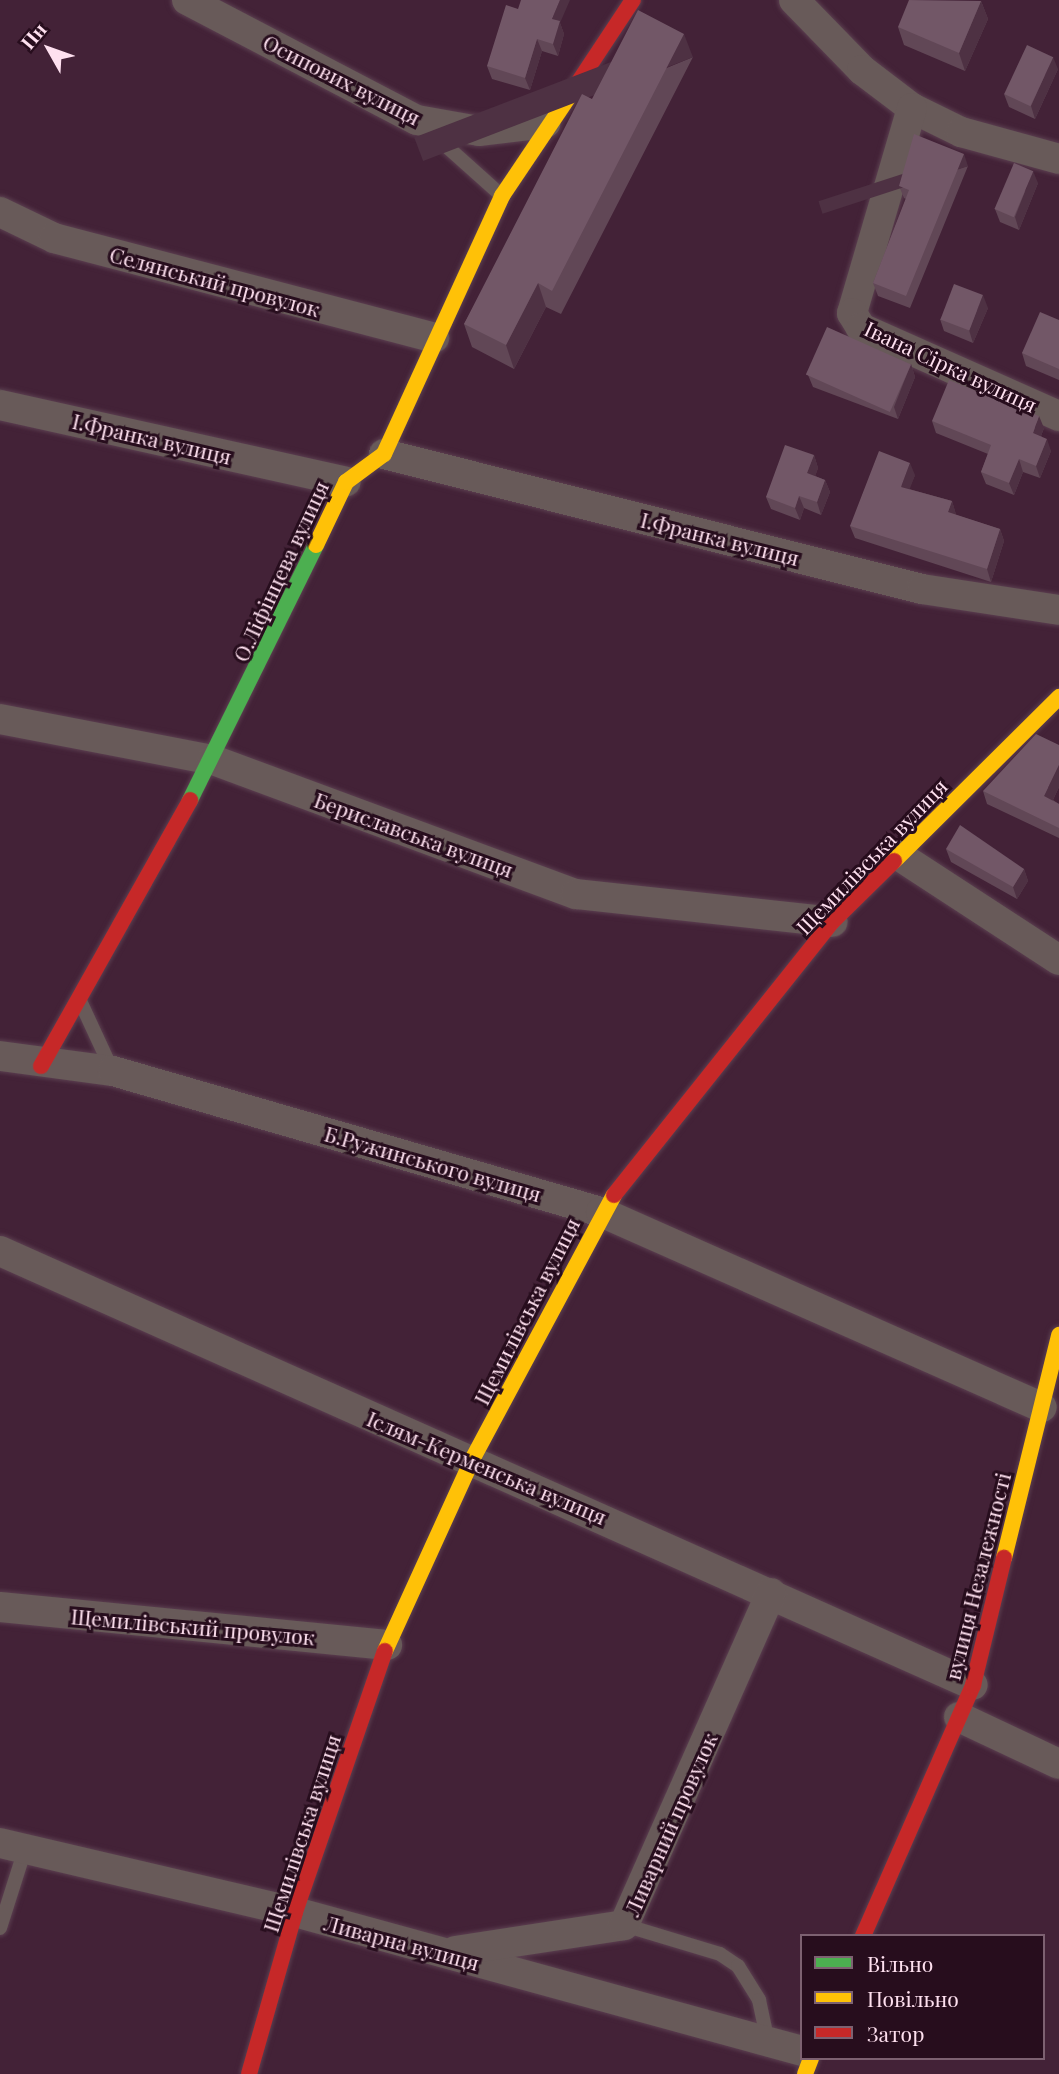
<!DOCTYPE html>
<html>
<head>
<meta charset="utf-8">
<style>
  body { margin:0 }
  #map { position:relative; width:1059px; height:2074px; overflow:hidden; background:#432237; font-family:"Playfair Display",serif }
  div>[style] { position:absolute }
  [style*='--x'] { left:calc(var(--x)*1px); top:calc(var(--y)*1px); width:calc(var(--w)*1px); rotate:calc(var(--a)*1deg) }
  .roads { filter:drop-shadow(0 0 2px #5b3f50) drop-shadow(0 0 2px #5b3f50) }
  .lane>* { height:14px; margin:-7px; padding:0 7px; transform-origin:7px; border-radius:7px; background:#685a59 }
  .street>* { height:30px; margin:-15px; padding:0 15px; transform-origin:15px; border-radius:15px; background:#685a59 }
  .fast>* { height:16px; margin:-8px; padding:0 8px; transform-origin:8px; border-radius:8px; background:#4caf50 }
  .slow>* { height:16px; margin:-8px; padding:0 8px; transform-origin:8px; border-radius:8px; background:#ffc107 }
  .jam>* { height:16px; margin:-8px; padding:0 8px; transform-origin:8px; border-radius:8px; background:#c62828 }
  .wall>* { inset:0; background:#614756 }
  .shaded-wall>* { inset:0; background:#4e3143; transform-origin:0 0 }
  .building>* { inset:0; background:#725767; transform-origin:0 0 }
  span { translate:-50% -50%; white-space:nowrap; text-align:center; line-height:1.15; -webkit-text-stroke:6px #270d1d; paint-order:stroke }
  .street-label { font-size:21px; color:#fee0ef }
  .legend { position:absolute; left:800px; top:1934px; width:245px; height:126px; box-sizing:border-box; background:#270d1d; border:2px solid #7d6171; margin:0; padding:9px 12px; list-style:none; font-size:21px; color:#fee0ef }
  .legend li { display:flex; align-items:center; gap:14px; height:35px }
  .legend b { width:35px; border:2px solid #7d6171 }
  .north { position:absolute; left:14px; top:14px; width:70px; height:70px; -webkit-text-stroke:5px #270d1d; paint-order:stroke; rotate:310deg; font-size:19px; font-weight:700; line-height:28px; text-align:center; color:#fee0ef }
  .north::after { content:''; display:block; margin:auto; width:24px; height:32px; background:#fee0ef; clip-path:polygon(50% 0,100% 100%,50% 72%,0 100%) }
</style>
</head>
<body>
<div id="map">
  <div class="roads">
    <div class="lane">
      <i style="--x:426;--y:128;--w:102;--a:41.8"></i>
      <i style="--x:81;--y:1003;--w:74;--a:65.2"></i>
      <i style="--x:624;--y:1925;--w:100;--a:16.8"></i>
      <i style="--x:720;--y:1954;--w:22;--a:34"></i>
      <i style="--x:738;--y:1966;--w:40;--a:58"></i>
      <i style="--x:759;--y:2000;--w:43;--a:77.9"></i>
      <i style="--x:0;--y:1928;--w:83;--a:-72.4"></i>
    </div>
    <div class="street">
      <i style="--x:187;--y:0;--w:259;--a:27.6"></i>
      <i style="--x:417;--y:120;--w:63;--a:10.1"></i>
      <i style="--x:479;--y:131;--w:67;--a:-6.8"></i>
      <i style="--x:794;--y:0;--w:98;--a:45.8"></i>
      <i style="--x:862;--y:70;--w:63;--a:37.2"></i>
      <i style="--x:912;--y:108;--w:55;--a:26.1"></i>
      <i style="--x:961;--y:132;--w:102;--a:15.4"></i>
      <i style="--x:912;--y:108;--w:214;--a:106.3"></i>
      <i style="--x:852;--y:313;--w:17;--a:59"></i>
      <i style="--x:861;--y:328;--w:217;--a:24"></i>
      <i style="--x:0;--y:212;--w:60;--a:25.7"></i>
      <i style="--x:54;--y:238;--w:393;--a:14.7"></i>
      <i style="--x:0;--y:405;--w:354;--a:12.5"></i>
      <i style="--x:384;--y:454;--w:555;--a:14.09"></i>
      <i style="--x:922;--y:589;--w:139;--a:8.7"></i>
      <i style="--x:0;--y:719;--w:217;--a:10.9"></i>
      <i style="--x:213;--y:760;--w:387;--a:20.3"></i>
      <i style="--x:576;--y:894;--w:258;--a:6.2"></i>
      <i style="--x:898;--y:855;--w:192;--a:33.1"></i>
      <i style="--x:0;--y:1056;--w:114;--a:7.6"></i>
      <i style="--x:113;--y:1071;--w:508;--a:16.12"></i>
      <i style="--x:601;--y:1212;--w:482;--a:23.9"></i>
      <i style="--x:0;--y:1251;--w:1065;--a:24.04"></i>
      <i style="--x:0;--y:1607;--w:389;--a:5.6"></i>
      <i style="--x:959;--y:1717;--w:110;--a:25.2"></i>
      <i style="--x:0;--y:1843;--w:303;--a:13.2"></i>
      <i style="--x:295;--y:1912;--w:526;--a:15.33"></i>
      <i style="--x:455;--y:1951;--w:171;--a:-8.7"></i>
      <i style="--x:624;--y:1925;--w:363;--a:-66.1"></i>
    </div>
    <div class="fast">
      <i style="--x:190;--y:800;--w:284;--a:-63.7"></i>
    </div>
    <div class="slow">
      <i style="--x:316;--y:545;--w:70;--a:-64.5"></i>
      <i style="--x:346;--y:482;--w:47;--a:-36.4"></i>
      <i style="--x:384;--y:454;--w:284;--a:-65.4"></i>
      <i style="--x:502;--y:196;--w:133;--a:-56.1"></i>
      <i style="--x:894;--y:861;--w:233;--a:-44.8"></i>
      <i style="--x:1004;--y:1558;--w:230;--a:-76.1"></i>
      <i style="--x:385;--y:1651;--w:212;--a:-65.5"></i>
      <i style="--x:473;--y:1458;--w:298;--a:-61.8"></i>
      <i style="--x:805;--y:2074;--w:17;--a:-69"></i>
    </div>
    <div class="jam">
      <i style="--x:576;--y:86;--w:103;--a:-56.5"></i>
      <i style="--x:41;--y:1066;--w:305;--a:-60.7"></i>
      <i style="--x:614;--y:1195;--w:349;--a:-51.4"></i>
      <i style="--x:832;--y:922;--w:87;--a:-44.5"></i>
      <i style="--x:863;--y:1936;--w:274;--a:-66.3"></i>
      <i style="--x:973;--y:1685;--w:131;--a:-76.3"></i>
      <i style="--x:249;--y:2074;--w:168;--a:-74.1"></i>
      <i style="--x:295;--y:1912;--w:276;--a:-71"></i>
    </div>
  </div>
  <div class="wall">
    <i style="clip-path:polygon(981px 1px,988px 19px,965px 71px,904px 45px,898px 27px)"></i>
    <i style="clip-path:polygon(560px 23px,564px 34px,558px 56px,542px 51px,530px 90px,492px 79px,487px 66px)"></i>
    <i style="clip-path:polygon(693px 57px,561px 314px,546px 307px,514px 369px,472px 347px,464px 324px,592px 99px)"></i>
    <i style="clip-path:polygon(1058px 69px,1035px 119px,1009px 107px,1004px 94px)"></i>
    <i style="clip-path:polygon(968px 166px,910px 308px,878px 296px,873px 283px,906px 199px,904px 198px,899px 186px)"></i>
    <i style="clip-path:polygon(1038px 183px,1019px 230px,1000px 222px,995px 209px)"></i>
    <i style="clip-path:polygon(988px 308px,973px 343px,944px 331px,940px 319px)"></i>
    <i style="clip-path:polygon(1059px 320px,1059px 380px,1026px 366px,1022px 353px)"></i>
    <i style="clip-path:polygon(911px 364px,915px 377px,898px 419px,813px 387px,808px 375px)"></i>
    <i style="clip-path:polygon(932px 421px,1044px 428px,1041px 436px,1051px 451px,1040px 478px,1023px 472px,1014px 495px,986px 484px,981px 472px,988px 454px,936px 433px)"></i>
    <i style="clip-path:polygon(814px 455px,818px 468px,815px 476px,825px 480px,830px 492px,821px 515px,804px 508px,800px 520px,771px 509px,766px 497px)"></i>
    <i style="clip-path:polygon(915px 475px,909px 489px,952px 501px,956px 515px,1000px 529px,1004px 541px,991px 582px,855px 538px,850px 526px)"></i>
    <i style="clip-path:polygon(1059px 787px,1053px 800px,1059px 804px,1059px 838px,987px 804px,983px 791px)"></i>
    <i style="clip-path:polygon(946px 849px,1024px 869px,1028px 881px,1017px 899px,951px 862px)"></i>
  </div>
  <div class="shaded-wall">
    <i style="clip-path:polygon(560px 0,570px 0,560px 23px,564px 34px,558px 56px,553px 44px,552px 19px)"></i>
    <i style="clip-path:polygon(981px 1px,988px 19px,965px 71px,959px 53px)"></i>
    <i style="left:684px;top:34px;width:25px;height:289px;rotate:69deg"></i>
    <i style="clip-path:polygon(537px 39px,542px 51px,530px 90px,525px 78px)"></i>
    <i style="clip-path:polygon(1053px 57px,1058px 69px,1035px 119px,1031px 106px)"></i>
    <i style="left:964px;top:154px;width:13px;height:153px;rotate:72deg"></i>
    <i style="clip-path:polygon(1033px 171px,1038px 183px,1019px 230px,1015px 217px)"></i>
    <i style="clip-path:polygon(538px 283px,546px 307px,514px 369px,506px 345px)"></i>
    <i style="clip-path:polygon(983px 295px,988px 308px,973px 343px,969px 330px)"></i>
    <i style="clip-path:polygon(911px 364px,915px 377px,898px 419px,894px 407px)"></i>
    <i style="clip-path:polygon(1039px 416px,1044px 428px,1037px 446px,1033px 433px)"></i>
    <i style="clip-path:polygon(1047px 439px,1051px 451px,1040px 478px,1036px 466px)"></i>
    <i style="clip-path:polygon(814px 455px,818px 468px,812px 486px,807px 473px)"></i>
    <i style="clip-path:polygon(1019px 459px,1023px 472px,1014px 495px,1009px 483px)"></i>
    <i style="clip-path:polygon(910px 463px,915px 475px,906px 499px,901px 487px)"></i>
    <i style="clip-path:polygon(825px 480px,830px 492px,821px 515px,817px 502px)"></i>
    <i style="clip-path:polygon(799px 496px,804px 508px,800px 520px,795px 508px)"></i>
    <i style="clip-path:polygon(952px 501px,956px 514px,953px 525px,948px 512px)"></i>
    <i style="clip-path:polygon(1000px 529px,1004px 541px,991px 582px,987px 569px)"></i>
    <i style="clip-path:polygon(1059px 765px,1059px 787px,1049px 808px,1044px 796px)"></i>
    <i style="clip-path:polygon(1024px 869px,1028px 881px,1017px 899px,1013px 887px)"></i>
  </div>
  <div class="building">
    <i style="clip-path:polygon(521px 0,560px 0,552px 19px,560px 21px,553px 44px,537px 39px,525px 78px,487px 66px,506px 5px,518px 9px)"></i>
    <i style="clip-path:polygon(909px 0,981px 1px,959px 53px,898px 27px)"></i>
    <i style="clip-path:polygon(638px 10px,684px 34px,552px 291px,538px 283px,506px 345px,464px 324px,582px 94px,592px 99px)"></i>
    <i style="left:1027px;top:45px;width:29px;height:54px;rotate:25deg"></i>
    <i style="clip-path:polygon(914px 134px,964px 154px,906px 296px,873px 283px,909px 190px,899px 186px)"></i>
    <i style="left:1014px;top:163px;width:21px;height:50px;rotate:23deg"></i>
    <i style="left:954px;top:284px;width:31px;height:38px;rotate:21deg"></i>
    <i style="clip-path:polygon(1040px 312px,1059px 320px,1059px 369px,1022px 353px)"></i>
    <i style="left:827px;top:327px;width:92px;height:52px;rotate:24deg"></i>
    <i style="clip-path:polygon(949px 380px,1039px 416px,1033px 433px,1047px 439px,1036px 466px,1019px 459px,1009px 483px,981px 472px,991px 445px,932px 421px)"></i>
    <i style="clip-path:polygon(785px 445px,814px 455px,807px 473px,825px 480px,817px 502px,799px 496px,795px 508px,766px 497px)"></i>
    <i style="clip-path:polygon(879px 451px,910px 463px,901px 487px,952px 501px,948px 512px,1000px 529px,987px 569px,850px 526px)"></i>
    <i style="clip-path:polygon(1036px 734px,1059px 745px,1059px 765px,1044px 796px,1059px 804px,1059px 828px,983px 791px)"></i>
    <i style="clip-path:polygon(960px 825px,1024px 869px,1013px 887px,946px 849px)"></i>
  </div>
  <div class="street-label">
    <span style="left:342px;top:79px;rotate:27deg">Осипових вулиця</span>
    <span style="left:215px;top:281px;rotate:15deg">Селянський провулок</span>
    <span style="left:951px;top:366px;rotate:25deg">Івана Сірка вулиця</span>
    <span style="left:152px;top:438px;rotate:13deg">І.Франка вулиця</span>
    <span style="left:720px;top:538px;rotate:14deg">І.Франка вулиця</span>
    <span style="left:280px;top:571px;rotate:-65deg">О.Ліфінцева вулиця</span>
    <span style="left:414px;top:834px;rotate:20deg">Бериславська вулиця</span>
    <span style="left:871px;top:856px;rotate:-46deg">Щемилівська вулиця</span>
    <span style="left:433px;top:1163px;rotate:16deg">Б.Ружинського вулиця</span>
    <span style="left:526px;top:1311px;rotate:-63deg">Щемилівська вулиця</span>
    <span style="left:487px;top:1467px;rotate:23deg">Іслям-Керменська вулиця</span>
    <span style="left:977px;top:1576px;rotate:-76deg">вулиця Незалежності</span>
    <span style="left:193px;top:1626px;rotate:5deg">Щемилівський провулок</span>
    <span style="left:670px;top:1824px;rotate:-66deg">Ливарний провулок</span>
    <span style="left:301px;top:1833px;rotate:-72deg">Щемилівська вулиця</span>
    <span style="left:402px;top:1942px;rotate:15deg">Ливарна вулиця</span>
  </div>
  <ul class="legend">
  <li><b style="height:9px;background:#4caf50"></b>Вільно</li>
  <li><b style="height:9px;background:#ffc107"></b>Повільно</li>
  <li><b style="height:9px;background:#c62828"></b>Затор</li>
  </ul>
  <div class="north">Пн</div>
</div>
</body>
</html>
